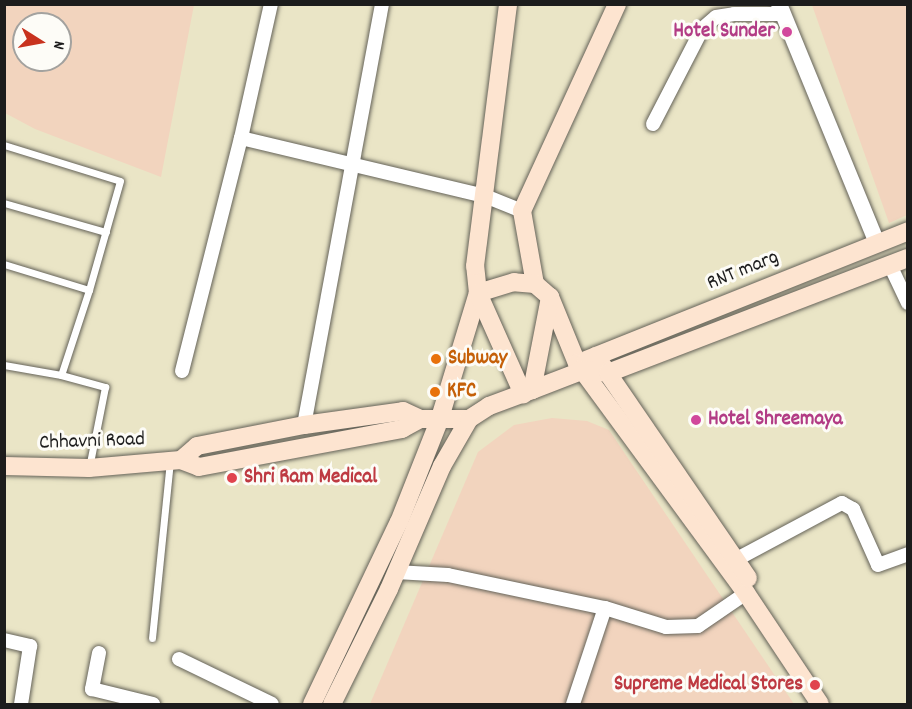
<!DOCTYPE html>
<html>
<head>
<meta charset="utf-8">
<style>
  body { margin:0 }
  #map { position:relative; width:912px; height:709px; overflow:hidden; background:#eae5c6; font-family:Dekko,sans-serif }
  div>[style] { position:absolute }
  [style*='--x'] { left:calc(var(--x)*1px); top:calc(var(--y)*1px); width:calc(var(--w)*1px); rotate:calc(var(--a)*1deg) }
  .built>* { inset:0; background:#f2d4be }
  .roads { filter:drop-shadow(0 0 2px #646258) drop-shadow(0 0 2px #646258) }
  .service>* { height:7px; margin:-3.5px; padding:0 3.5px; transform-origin:3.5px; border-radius:3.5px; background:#fff }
  .minor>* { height:14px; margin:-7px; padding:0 7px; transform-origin:7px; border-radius:7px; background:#fff }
  .tertiary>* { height:16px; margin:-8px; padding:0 8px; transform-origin:8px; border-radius:8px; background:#fff }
  .secondary>* { height:18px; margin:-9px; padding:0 9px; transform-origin:9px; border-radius:9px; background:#fde4d0 }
  .dots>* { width:16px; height:16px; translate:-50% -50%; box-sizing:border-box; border:3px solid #fdfcf7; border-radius:50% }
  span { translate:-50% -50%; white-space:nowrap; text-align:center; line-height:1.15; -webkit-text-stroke:6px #fdfcf7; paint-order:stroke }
  .hotel-label { font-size:21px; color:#b23c85; font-weight:700 }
  .right { translate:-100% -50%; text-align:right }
  .left { translate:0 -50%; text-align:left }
  .street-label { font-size:21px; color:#1c1c1c }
  .food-label { font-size:21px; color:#c56008; font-weight:700 }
  .health-label { font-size:21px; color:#be3a42; font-weight:700 }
  .frame { position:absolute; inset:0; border:6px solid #1c1c1c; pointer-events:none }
  .north { position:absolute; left:12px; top:12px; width:60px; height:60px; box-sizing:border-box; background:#fdfcf7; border:2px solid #a3a29f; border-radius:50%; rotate:101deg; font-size:16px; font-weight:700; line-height:24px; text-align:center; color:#1c1c1c }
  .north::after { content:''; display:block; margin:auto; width:21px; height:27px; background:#c8321e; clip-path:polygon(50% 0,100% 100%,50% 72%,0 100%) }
</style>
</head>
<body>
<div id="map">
  <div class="built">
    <i style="clip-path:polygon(evenodd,5px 4px,194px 5px,161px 177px,35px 129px,5px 113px,5px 4px,24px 24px,60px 24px,60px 60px,24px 60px,24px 24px)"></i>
    <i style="clip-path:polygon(812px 5px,907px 5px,907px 215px,889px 223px)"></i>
    <i style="clip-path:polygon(552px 418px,587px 421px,609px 430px,794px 704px,370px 704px,478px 452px,514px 425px)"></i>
  </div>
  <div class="roads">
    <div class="service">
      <i style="--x:4;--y:145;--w:121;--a:17.2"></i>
      <i style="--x:120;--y:181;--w:113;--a:105.9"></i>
      <i style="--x:89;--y:290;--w:89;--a:108.2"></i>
      <i style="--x:4;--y:203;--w:106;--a:15.9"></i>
      <i style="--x:4;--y:264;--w:89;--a:17"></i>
      <i style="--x:4;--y:365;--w:58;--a:10"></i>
      <i style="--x:61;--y:375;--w:46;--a:15.3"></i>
      <i style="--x:105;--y:387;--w:83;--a:101.2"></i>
      <i style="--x:152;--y:638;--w:178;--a:-84.2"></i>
    </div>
    <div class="minor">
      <i style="--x:653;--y:124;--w:107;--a:-62.7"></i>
      <i style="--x:702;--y:29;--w:18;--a:-41"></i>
      <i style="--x:716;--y:17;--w:18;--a:-9"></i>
      <i style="--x:734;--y:14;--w:49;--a:0"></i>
      <i style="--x:241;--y:138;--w:251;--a:13.4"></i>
      <i style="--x:485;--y:196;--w:40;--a:22"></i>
      <i style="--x:890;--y:265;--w:42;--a:64.7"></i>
      <i style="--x:182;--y:371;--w:240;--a:-75.8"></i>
      <i style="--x:241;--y:138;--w:137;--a:-77.4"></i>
      <i style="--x:304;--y:425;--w:428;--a:-79.5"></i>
      <i style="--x:737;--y:559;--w:119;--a:-28.1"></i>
      <i style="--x:842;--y:503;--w:13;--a:29"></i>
      <i style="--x:853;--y:509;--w:61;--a:65.9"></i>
      <i style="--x:878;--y:565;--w:32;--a:-20"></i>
      <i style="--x:396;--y:572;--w:52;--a:3.3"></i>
      <i style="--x:448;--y:575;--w:160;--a:11.9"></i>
      <i style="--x:605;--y:608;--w:64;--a:17.3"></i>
      <i style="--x:666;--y:627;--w:32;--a:-2"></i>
      <i style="--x:698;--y:626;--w:58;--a:-34.5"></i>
      <i style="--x:4;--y:640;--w:27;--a:13"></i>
      <i style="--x:30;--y:646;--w:59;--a:98.8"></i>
      <i style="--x:99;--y:653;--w:37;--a:101"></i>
      <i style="--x:92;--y:689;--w:63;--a:13.8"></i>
      <i style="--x:179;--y:659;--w:103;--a:25.8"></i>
      <i style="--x:573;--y:704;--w:101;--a:-71.6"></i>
    </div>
    <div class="tertiary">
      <i style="--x:779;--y:4;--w:258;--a:67.7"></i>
    </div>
    <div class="secondary">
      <i style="--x:535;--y:284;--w:74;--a:-100.1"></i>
      <i style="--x:522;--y:211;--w:228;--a:-65.3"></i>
      <i style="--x:550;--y:297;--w:71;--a:67.8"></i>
      <i style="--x:577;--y:363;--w:285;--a:53.7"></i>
      <i style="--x:746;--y:593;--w:133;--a:56.3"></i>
      <i style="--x:596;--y:356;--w:269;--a:55.6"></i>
      <i style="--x:586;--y:360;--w:347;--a:-21.8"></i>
      <i style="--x:532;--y:390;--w:56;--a:-21"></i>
      <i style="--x:584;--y:370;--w:24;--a:7"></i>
      <i style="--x:608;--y:373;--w:321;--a:-21"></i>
      <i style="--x:181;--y:460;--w:21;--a:-41"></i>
      <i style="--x:197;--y:446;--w:109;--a:-11.1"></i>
      <i style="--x:304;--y:425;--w:100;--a:-8"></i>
      <i style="--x:403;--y:411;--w:19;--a:25"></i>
      <i style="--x:420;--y:419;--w:49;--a:0"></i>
      <i style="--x:4;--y:466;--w:85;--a:1.3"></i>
      <i style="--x:89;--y:468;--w:92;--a:-5"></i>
      <i style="--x:181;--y:460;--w:19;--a:21"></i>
      <i style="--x:199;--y:467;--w:207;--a:-10.6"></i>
      <i style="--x:402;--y:429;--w:21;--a:-29"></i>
      <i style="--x:312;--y:704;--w:202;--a:-64.5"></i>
      <i style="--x:399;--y:522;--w:109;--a:-68.4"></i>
      <i style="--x:439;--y:421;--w:134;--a:-73.1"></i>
      <i style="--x:478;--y:293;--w:27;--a:-96"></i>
      <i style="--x:475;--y:266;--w:264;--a:-82.8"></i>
      <i style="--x:332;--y:704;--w:128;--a:-63.6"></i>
      <i style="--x:389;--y:589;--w:134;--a:-66.7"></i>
      <i style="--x:442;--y:466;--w:54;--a:-60.1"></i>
      <i style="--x:469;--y:419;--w:24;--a:-33"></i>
      <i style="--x:489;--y:406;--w:46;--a:-20.4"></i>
      <i style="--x:532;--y:390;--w:95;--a:-79"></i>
      <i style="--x:550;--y:297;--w:20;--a:-139"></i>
      <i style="--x:535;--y:284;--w:21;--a:-175"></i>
      <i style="--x:514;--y:282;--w:38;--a:163"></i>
      <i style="--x:478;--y:293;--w:111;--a:66"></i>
    </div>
  </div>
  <div class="dots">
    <i style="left:787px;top:32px;background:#d1479c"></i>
    <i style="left:436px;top:359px;background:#e8710a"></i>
    <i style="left:435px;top:392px;background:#e8710a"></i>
    <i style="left:696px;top:420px;background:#d1479c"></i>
    <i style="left:232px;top:478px;background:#e0444e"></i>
    <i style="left:815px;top:685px;background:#e0444e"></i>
  </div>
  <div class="hotel-label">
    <span class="right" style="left:775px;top:32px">Hotel Sunder</span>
    <span class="left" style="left:708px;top:420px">Hotel Shreemaya</span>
  </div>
  <div class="street-label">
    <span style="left:743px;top:271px;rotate:-22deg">RNT marg</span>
    <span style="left:92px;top:442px;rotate:-2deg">Chhavni Road</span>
  </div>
  <div class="food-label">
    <span class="left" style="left:448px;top:359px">Subway</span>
    <span class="left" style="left:447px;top:392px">KFC</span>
  </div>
  <div class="health-label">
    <span class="left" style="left:244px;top:478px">Shri Ram Medical</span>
    <span class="right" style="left:803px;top:685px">Supreme Medical Stores</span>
  </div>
  <div class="frame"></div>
  <div class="north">N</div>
</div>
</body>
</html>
